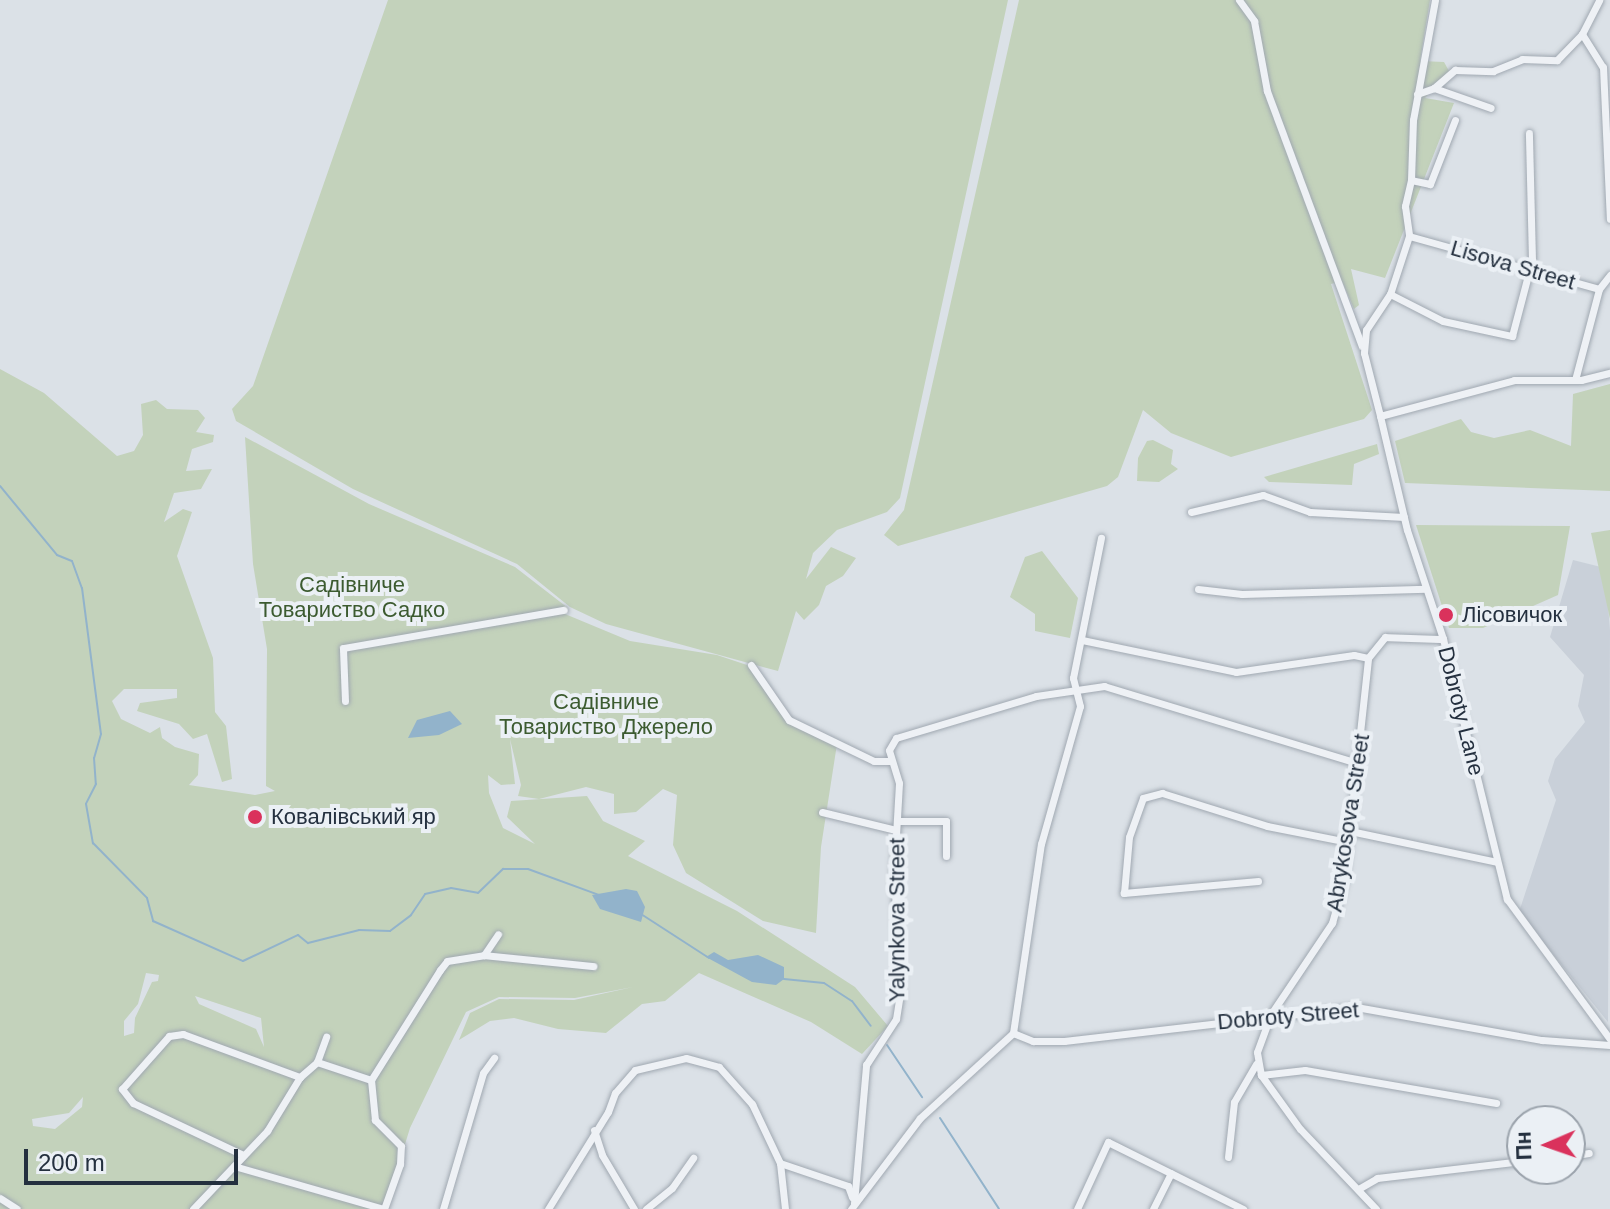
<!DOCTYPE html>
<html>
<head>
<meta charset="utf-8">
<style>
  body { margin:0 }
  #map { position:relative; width:1610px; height:1209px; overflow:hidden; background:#dbe1e7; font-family:Arial,sans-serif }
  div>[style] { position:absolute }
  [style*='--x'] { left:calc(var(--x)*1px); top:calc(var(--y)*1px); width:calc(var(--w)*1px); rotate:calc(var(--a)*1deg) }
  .built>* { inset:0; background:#c9d0d9 }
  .green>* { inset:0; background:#c3d2bb }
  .water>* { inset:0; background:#92b3cb }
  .stream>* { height:2px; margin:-1px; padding:0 1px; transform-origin:1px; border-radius:1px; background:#92b3cb }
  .roads { filter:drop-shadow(0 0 2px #a0a8b1) drop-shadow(0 0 2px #a0a8b1) }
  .minor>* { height:7px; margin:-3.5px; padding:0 3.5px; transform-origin:3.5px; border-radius:3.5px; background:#eef1f5 }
  .dots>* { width:22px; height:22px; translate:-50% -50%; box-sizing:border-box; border:4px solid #ebf0f5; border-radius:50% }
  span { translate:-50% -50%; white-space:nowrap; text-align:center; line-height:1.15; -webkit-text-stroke:8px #ebf0f5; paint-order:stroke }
  .street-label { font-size:22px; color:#24303f }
  .park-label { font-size:22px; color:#3c5b30 }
  .poi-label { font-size:22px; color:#24303f }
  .left { translate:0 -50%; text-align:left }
  .north { position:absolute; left:1506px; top:1105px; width:80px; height:80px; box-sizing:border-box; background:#ebf0f5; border:2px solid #9ba3ac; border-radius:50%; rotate:268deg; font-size:22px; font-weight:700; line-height:32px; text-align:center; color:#24303f }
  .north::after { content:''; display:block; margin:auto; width:28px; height:36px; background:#da325c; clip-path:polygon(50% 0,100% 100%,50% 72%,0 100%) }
  .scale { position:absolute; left:24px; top:1149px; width:214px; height:36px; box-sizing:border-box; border:4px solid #24303f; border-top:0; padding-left:10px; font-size:24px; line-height:28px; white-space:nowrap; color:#24303f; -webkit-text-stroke:6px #ebf0f5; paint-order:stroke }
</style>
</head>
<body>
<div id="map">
  <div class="built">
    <i style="clip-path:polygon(1573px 560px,1605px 568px,1610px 630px,1608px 1022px,1519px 912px,1556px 800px,1548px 781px,1555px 759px,1585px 722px,1578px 706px,1584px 675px,1550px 637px)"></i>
  </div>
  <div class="green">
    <i style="clip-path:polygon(388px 0,1008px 0,900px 498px,887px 512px,837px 530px,813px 553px,806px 579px,831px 547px,856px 558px,843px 576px,826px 586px,819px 605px,804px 620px,796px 611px,778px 671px,606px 624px,570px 607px,517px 564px,353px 489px,236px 421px,232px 409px,253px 386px)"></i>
    <i style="clip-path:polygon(1019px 0,1430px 0,1420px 61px,1444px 62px,1449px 71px,1425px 98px,1454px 103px,1385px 278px,1351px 269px,1359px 305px,1354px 309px,1342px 281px,1331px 284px,1372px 410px,1364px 419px,1231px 457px,1171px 433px,1143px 410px,1118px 477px,1107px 486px,898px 546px,884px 535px,904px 510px)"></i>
    <i style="clip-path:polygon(evenodd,0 369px,44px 393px,117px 456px,134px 451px,143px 435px,141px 404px,156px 400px,167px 409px,198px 410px,205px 418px,196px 432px,214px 435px,213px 442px,192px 449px,186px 471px,212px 469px,201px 489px,174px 493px,164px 522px,183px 509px,192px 512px,177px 556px,213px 658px,215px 712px,226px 726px,232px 779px,222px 782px,207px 734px,193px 739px,179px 724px,137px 711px,140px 703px,177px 698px,177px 689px,124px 689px,112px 701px,121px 719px,150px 733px,160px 727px,162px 738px,175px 747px,199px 754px,198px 775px,189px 785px,255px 795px,275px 791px,266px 786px,267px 649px,253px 564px,245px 437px,369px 504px,515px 567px,568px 608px,565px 614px,630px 641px,717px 655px,750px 666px,787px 721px,837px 744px,821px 847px,816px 933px,763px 921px,686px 873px,673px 845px,677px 795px,663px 789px,636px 812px,614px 814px,614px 794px,586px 787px,539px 799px,518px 796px,521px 785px,510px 739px,515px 784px,501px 785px,488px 775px,489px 793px,503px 828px,535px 844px,507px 817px,511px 801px,587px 796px,603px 821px,645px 841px,628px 856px,737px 911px,855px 987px,888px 1026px,862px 1054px,811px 1022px,699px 973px,665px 1001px,642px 1004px,606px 1033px,558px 1029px,514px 1018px,490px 1021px,459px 1040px,470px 1013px,499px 999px,574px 1000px,633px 987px,575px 998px,499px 997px,466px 1012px,410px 1128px,385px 1209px,0 1209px,0 369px,146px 973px,159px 975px,158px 981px,152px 982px,135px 1018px,134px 1033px,124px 1036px,124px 1021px,138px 1004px,146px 973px,0 369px,195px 996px,261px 1018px,264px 1047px,256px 1029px,199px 1004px,195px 996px,0 369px,83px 1097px,82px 1107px,55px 1129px,33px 1126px,32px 1119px,69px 1113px,83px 1097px)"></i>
    <i style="clip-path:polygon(1610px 384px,1610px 491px,1405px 483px,1395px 441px,1461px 419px,1471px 432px,1494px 438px,1530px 430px,1571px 446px,1573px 394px)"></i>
    <i style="clip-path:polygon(1153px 440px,1173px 450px,1171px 464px,1178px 469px,1159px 482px,1137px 481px,1138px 458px,1147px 441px)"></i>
    <i style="clip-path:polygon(1377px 444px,1379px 454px,1354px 464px,1352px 485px,1269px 482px,1264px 477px)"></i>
    <i style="clip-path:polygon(1416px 525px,1570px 526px,1558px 595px,1483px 628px,1449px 628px)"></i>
    <i style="clip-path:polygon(1610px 530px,1610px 619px,1591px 533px)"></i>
    <i style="clip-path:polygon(1042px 551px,1078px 598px,1070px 638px,1035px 631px,1035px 614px,1010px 597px,1025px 557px)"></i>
  </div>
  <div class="water">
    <i style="clip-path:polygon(450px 711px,462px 724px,439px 735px,408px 738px,417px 720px)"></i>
    <i style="clip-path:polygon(626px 889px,637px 891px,645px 907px,641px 922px,600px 909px,592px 895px)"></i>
    <i style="clip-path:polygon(714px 952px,728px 960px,758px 955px,784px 967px,784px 979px,776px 985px,752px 982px,706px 957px)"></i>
  </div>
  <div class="stream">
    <i style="--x:0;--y:486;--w:89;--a:50.4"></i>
    <i style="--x:57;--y:555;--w:16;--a:22"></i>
    <i style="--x:72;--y:561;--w:29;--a:70"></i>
    <i style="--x:82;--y:588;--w:147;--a:82.6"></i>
    <i style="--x:101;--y:734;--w:25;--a:106"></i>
    <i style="--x:94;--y:758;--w:26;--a:86"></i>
    <i style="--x:96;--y:784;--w:22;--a:117"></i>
    <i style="--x:86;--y:804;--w:40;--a:80"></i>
    <i style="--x:93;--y:843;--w:77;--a:45.5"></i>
    <i style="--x:147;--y:898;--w:24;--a:75"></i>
    <i style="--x:153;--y:921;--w:98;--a:24"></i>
    <i style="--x:243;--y:961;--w:61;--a:-25.3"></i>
    <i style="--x:298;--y:935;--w:13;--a:39"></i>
    <i style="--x:308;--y:943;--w:53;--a:-14.3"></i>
    <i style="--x:359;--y:930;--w:31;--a:2"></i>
    <i style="--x:390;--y:931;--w:26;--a:-37"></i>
    <i style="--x:411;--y:915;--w:25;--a:-56"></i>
    <i style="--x:425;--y:894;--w:27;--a:-13"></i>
    <i style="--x:451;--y:888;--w:27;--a:10"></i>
    <i style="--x:478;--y:893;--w:35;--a:-44"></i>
    <i style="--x:503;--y:869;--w:25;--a:0"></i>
    <i style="--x:528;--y:869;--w:76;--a:20.1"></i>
    <i style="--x:641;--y:914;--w:81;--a:32.9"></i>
    <i style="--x:784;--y:979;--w:40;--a:5.7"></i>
    <i style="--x:824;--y:983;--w:33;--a:33"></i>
    <i style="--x:852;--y:1001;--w:31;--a:53"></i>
    <i style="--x:887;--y:1045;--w:63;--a:56.1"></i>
    <i style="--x:940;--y:1118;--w:108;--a:57"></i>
  </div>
  <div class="roads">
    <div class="minor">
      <i style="--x:1239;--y:0;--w:26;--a:54"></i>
      <i style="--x:1254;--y:21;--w:71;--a:79.5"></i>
      <i style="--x:1267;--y:91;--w:272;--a:69.6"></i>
      <i style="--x:1582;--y:34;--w:39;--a:58"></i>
      <i style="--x:1603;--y:67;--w:152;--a:87.4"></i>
      <i style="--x:1434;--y:88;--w:60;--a:19.3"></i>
      <i style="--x:1417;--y:94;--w:18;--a:-19"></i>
      <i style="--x:1434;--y:88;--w:28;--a:-41"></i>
      <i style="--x:1455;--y:70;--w:38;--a:2"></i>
      <i style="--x:1493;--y:71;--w:31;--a:-22"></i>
      <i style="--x:1522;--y:59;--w:35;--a:2"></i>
      <i style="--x:1557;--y:60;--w:36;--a:-46"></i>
      <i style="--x:1582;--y:34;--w:38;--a:-63"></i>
      <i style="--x:1455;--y:120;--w:69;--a:111.3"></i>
      <i style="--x:1430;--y:184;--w:19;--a:-168"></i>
      <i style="--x:1411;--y:180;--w:27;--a:103"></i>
      <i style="--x:1405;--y:206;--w:30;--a:82"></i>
      <i style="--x:1409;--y:236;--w:61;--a:108.1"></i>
      <i style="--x:1390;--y:294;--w:43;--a:123.7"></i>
      <i style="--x:1366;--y:330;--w:23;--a:95"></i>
      <i style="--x:1364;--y:353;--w:65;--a:75.7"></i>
      <i style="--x:1380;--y:416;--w:139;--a:-15"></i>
      <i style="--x:1514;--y:380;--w:67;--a:0"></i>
      <i style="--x:1581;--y:380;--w:30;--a:-14"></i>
      <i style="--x:1411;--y:180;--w:60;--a:-88.1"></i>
      <i style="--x:1413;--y:120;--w:122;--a:-79.6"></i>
      <i style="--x:1409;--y:236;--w:197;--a:15.6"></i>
      <i style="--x:1599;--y:289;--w:18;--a:-52"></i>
      <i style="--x:1390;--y:294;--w:59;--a:27"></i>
      <i style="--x:1443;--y:321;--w:71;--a:12.3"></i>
      <i style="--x:1512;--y:336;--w:79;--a:-75.3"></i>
      <i style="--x:1532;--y:260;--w:127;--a:-91.4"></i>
      <i style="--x:1575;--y:380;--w:94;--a:-75.2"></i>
      <i style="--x:1380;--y:416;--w:117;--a:76.7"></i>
      <i style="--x:1407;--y:530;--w:115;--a:71.7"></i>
      <i style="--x:1443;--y:639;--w:268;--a:76.2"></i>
      <i style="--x:1507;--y:899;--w:174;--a:53.7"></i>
      <i style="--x:1191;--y:512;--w:74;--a:-13.3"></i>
      <i style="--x:1263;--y:495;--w:50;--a:19.9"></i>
      <i style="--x:1310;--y:512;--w:94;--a:3"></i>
      <i style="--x:1198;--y:589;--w:44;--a:6.5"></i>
      <i style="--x:1242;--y:594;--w:184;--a:-1.6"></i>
      <i style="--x:1082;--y:640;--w:157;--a:11.7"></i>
      <i style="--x:1236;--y:672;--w:119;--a:-8.2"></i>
      <i style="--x:1354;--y:655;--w:14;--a:12"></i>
      <i style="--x:751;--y:665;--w:67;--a:55.4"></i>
      <i style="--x:789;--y:720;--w:94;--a:25.8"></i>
      <i style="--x:874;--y:761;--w:17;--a:0"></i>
      <i style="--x:345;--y:701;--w:53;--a:-92.2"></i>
      <i style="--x:343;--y:648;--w:224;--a:-9.8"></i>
      <i style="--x:822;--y:812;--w:76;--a:13.7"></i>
      <i style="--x:898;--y:821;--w:48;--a:0"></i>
      <i style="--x:946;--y:821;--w:35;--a:90"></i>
      <i style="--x:1350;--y:831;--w:150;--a:11.9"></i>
      <i style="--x:1258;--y:881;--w:135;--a:174.9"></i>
      <i style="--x:1124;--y:893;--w:56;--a:-84.9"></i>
      <i style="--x:1129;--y:837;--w:41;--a:-70.3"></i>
      <i style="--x:1143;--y:798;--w:20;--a:-15"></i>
      <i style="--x:1162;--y:793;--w:110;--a:17.4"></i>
      <i style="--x:1267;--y:826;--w:83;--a:11.2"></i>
      <i style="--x:484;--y:955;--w:25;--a:-56"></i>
      <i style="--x:1013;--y:1033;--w:22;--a:22"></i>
      <i style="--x:1033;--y:1041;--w:31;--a:0"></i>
      <i style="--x:1064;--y:1041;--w:294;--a:-6.6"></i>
      <i style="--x:1356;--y:1007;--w:189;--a:10.1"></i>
      <i style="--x:1542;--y:1040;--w:68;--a:4.2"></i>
      <i style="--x:317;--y:1062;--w:57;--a:18.4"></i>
      <i style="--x:1261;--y:1075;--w:44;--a:-6.5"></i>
      <i style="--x:1305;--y:1070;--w:194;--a:9.8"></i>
      <i style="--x:594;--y:1130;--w:26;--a:72"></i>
      <i style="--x:602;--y:1155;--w:63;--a:59.3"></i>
      <i style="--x:241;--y:1154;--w:119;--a:-154.7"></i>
      <i style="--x:133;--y:1103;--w:18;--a:-128"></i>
      <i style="--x:122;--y:1089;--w:71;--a:-48.4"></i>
      <i style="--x:169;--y:1036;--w:14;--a:-8"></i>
      <i style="--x:183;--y:1034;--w:125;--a:20.2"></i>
      <i style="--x:1570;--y:1156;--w:19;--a:-9"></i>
      <i style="--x:1228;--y:1157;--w:55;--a:-83.8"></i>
      <i style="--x:1234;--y:1102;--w:44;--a:-59.9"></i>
      <i style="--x:780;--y:1163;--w:72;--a:18.7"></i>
      <i style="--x:848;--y:1186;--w:12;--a:70"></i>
      <i style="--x:234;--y:1166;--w:156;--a:16"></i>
      <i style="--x:1360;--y:1188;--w:20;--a:-30"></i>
      <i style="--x:1377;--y:1178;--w:146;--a:-6.7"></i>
      <i style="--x:0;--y:1198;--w:20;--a:33"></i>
      <i style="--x:854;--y:1203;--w:139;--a:-85"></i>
      <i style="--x:866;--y:1065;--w:55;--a:-56.9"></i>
      <i style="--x:896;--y:1019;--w:26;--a:-81"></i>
      <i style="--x:900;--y:993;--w:123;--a:-92.8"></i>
      <i style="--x:894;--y:870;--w:87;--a:-86.7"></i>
      <i style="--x:899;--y:783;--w:34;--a:-107"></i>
      <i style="--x:889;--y:750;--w:14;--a:-60"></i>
      <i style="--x:896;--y:738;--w:146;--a:-16.7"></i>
      <i style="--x:1036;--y:696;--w:69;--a:-8.4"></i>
      <i style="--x:1104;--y:686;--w:265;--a:16.9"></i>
      <i style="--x:193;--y:1209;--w:108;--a:-46.5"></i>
      <i style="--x:267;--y:1131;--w:63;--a:-58.6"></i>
      <i style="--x:300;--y:1077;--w:23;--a:-41"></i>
      <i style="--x:317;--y:1062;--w:27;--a:-70"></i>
      <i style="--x:384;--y:1209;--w:48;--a:-70.4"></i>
      <i style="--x:400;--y:1164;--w:18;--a:-87"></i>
      <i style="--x:401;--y:1146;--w:37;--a:-135"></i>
      <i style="--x:375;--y:1120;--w:40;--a:-95.7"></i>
      <i style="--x:371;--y:1080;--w:130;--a:-57.9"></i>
      <i style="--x:440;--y:970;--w:11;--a:-52"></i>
      <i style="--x:447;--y:961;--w:37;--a:-9"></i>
      <i style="--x:484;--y:955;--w:110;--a:5.8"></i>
      <i style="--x:443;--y:1209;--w:142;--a:-73.6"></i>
      <i style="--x:483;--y:1073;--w:19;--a:-54"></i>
      <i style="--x:548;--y:1209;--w:114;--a:-58.3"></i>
      <i style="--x:608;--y:1112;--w:20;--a:-70"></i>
      <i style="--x:615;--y:1093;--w:30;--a:-49"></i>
      <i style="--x:635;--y:1070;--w:52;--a:-13.2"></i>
      <i style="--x:686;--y:1058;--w:34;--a:15"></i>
      <i style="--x:719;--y:1067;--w:50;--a:48.3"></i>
      <i style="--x:752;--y:1104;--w:65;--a:64.6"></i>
      <i style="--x:780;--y:1163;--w:46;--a:83.8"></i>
      <i style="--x:646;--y:1209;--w:33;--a:-39"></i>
      <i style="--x:672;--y:1188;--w:37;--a:-55"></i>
      <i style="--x:851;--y:1209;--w:114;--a:-52.8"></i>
      <i style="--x:920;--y:1118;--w:126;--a:-42.4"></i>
      <i style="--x:1013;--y:1033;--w:191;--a:-81.6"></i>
      <i style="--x:1041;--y:844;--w:143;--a:-74.2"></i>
      <i style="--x:1080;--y:706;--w:29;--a:-104"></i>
      <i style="--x:1073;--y:678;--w:143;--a:-78.7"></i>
      <i style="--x:1077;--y:1209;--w:74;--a:-65.2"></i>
      <i style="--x:1108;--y:1142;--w:151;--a:26.4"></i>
      <i style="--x:1153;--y:1209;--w:40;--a:-63.4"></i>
      <i style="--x:1376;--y:1209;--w:110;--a:-133.5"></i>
      <i style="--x:1300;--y:1129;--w:67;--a:-125.8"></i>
      <i style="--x:1261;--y:1075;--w:23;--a:-100"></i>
      <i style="--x:1257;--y:1052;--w:40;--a:-69.8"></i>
      <i style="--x:1271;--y:1014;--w:110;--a:-56.2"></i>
      <i style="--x:1332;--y:923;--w:45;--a:-74.4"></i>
      <i style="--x:1344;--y:880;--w:223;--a:-83.8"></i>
      <i style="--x:1368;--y:658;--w:27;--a:-51"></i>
      <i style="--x:1385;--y:637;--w:58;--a:2"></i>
    </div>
  </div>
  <div class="dots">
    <i style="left:1446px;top:615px;background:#da325c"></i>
    <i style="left:255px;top:817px;background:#da325c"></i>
  </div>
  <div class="street-label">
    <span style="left:1513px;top:265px;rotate:16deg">Lisova Street</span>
    <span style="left:1461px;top:711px;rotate:76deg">Dobroty Lane</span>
    <span style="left:1348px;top:823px;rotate:-81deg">Abrykosova Street</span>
    <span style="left:897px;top:920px;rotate:-90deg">Yalynkova Street</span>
    <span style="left:1288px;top:1016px;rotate:-5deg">Dobroty Street</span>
  </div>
  <div class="park-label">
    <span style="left:352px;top:597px">Садівниче<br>Товариство Садко</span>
    <span style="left:606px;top:714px">Садівниче<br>Товариство Джерело</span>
  </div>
  <div class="poi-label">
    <span class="left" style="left:1462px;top:615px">Лісовичок</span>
    <span class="left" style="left:271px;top:817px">Ковалівський яр</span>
  </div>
  <div class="north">Пн</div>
  <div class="scale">200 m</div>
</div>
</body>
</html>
